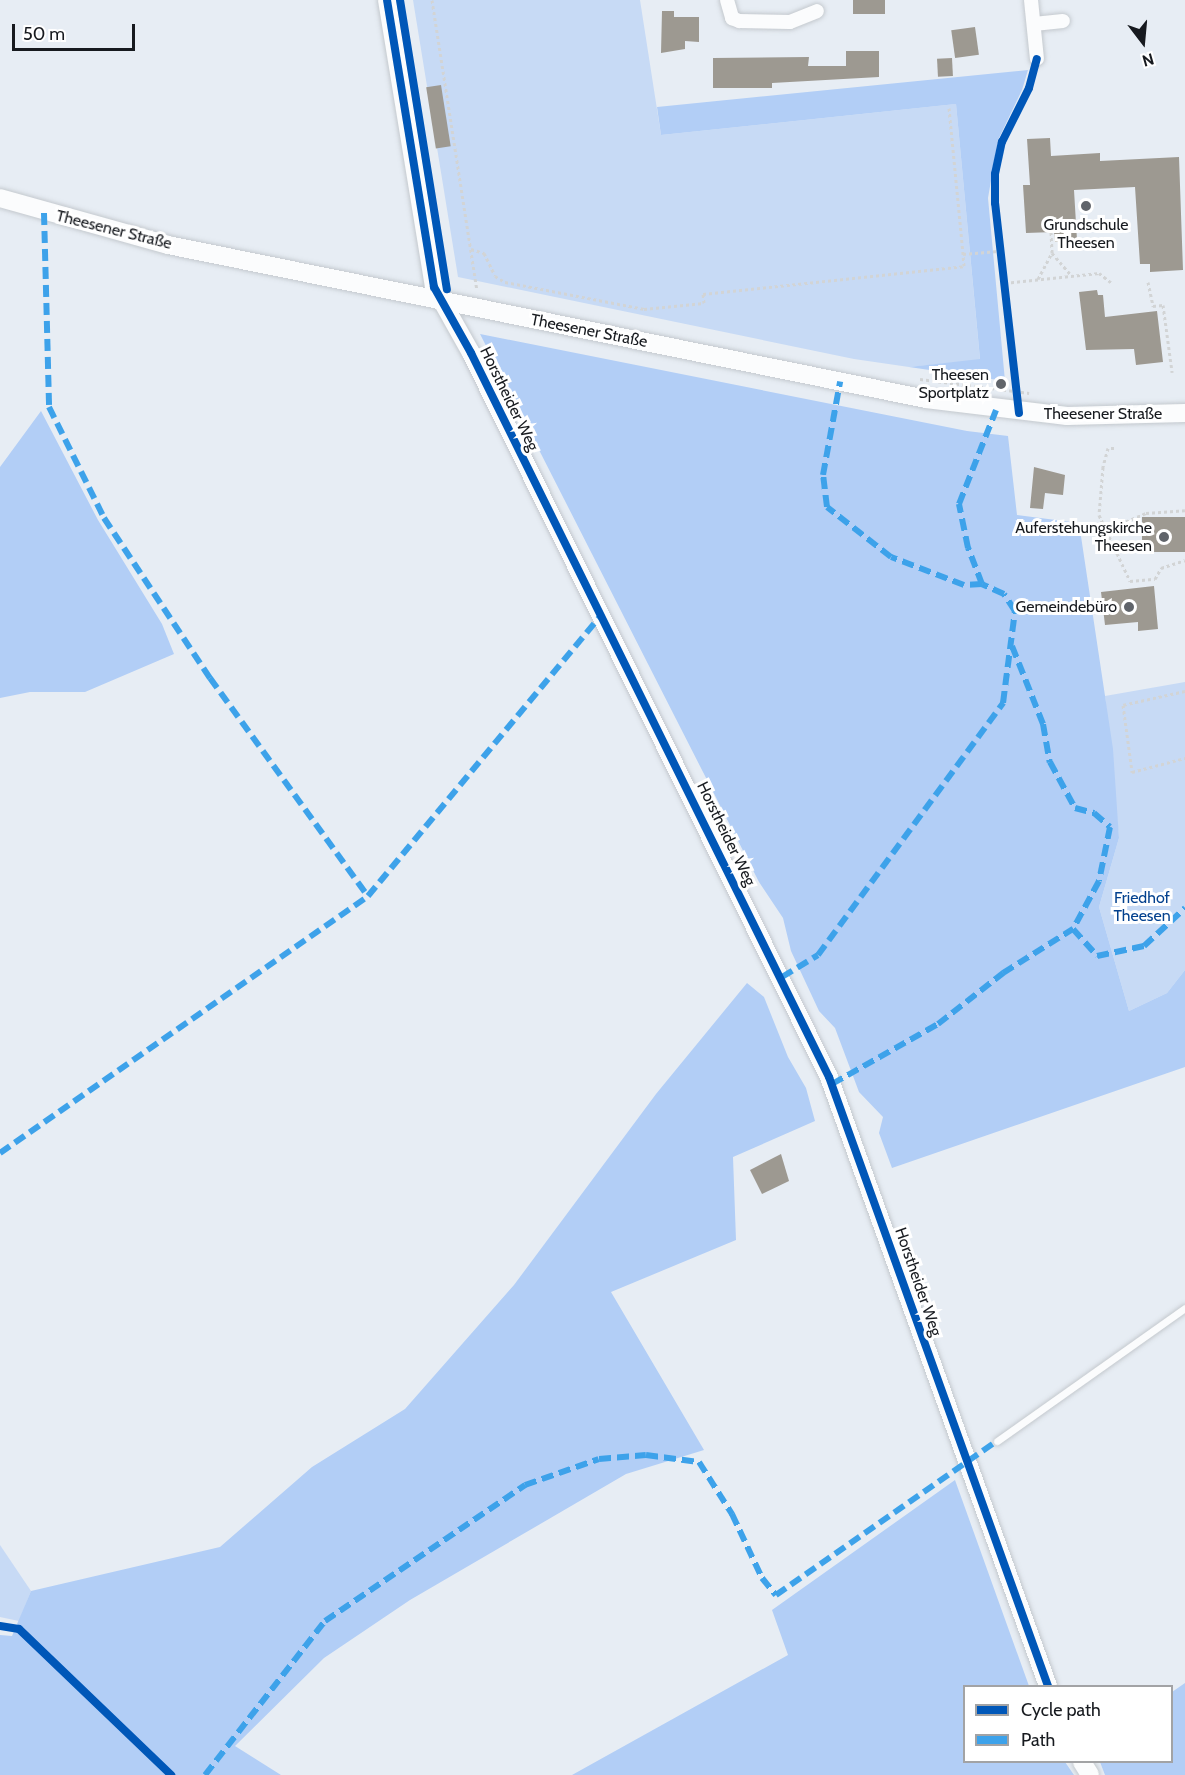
<!DOCTYPE html>
<html>
<head>
<meta charset="utf-8">
<style>
  body { margin:0 }
  #map { position:relative; width:1185px; height:1775px; overflow:hidden; background:#e7edf4; font-family:Cabin,sans-serif }
  div>[style] { position:absolute }
  [style*='--x'] { left:calc(var(--x)*1px); top:calc(var(--y)*1px); width:calc(var(--w)*1px); rotate:calc(var(--a)*1deg) }
  .green>* { inset:0; background:#c7daf5 }
  .forest>* { inset:0; background:#b2cef6 }
  .building>* { inset:0; background:#9d9991; transform-origin:0 0 }
  .path>* { height:3px; margin-top:-1.5px; transform-origin:0; background:repeating-linear-gradient(90deg,#d2d4d5 0 3px,transparent 0 6px) }
  .roads { filter:drop-shadow(0 0 2px #c4c9ce) drop-shadow(0 0 2px #c4c9ce) }
  .lane>* { height:7px; margin:-3.5px; padding:0 3.5px; transform-origin:3.5px; border-radius:3.5px; background:#fbfcfd }
  .street>* { height:14px; margin:-7px; padding:0 7px; transform-origin:7px; border-radius:7px; background:#fbfcfd }
  .secondary>* { height:18px; margin:-9px; padding:0 9px; transform-origin:9px; border-radius:9px; background:#fbfcfd }
  .quiet>* { height:6px; margin-top:-3px; transform-origin:0; background:repeating-linear-gradient(90deg,#3da2ea 0 12px,transparent 0 18px) }
  .cycleway>* { height:8px; margin:-4px; padding:0 4px; transform-origin:4px; border-radius:4px; background:#0057b8 }
  .dots>* { width:16px; height:16px; translate:-50% -50%; box-sizing:border-box; border:3px solid #fff; border-radius:50% }
  span { translate:-50% -50%; white-space:nowrap; text-align:center; line-height:1.15; -webkit-text-stroke:6px #fff; paint-order:stroke }
  .poi-label { font-size:16px; color:#171a1f }
  .right { translate:-100% -50%; text-align:right }
  .street-label { font-size:16px; color:#171a1f }
  .park-label { font-size:16px; color:#03418e }
  .legend { position:absolute; left:963px; top:1685px; width:210px; height:78px; box-sizing:border-box; background:#fff; border:2px solid #a2a3a5; margin:0; padding:8px 10px; list-style:none; font-size:18px; color:#171a1f }
  .legend li { display:flex; align-items:center; gap:12px; height:30px }
  .legend b { width:30px; border:2px solid #a2a3a5 }
  .north { position:absolute; left:1113px; top:12px; width:60px; height:60px; -webkit-text-stroke:4px #fff; paint-order:stroke; rotate:164deg; font-size:16px; font-weight:700; line-height:24px; text-align:center; color:#171a1f }
  .north::after { content:''; display:block; margin:auto; width:21px; height:27px; background:#171a1f; clip-path:polygon(50% 0,100% 100%,50% 72%,0 100%) }
  .scale { position:absolute; left:12px; top:24px; width:123px; height:27px; box-sizing:border-box; border:3px solid #171a1f; border-top:0; padding-left:8px; font-size:18px; line-height:21px; white-space:nowrap; color:#171a1f; -webkit-text-stroke:4px #fff; paint-order:stroke }
</style>
</head>
<body>
<div id="map">
  <div class="green">
    <i style="clip-path:polygon(413px 0,640px 0,661px 135px,956px 104px,980px 360px,909px 367px,854px 359px,458px 277px)"></i>
    <i style="clip-path:polygon(1185px 682px,1185px 970px,1167px 993px,1129px 1011px,1099px 907px,1119px 838px,1105px 696px)"></i>
    <i style="clip-path:polygon(0 1545px,31px 1591px,19px 1621px,0 1617px)"></i>
  </div>
  <div class="forest">
    <i style="clip-path:polygon(1028px 70px,1022px 90px,998px 140px,988px 198px,1005px 381px,909px 367px,980px 359px,956px 104px,661px 135px,657px 107px)"></i>
    <i style="clip-path:polygon(480px 334px,967px 431px,1008px 436px,1017px 515px,1079px 523px,1113px 749px,1119px 838px,1099px 907px,1129px 1011px,1167px 993px,1185px 970px,1185px 1067px,892px 1168px,879px 1133px,883px 1117px,859px 1092px,835px 1028px,819px 1011px,791px 951px,783px 918px,759px 882px)"></i>
    <i style="clip-path:polygon(41px 411px,98px 520px,162px 624px,174px 654px,85px 692px,30px 692px,0 698px,0 467px)"></i>
    <i style="clip-path:polygon(747px 983px,764px 997px,788px 1057px,806px 1088px,815px 1121px,733px 1157px,736px 1240px,611px 1292px,704px 1450px,626px 1474px,410px 1600px,324px 1658px,235px 1746px,281px 1775px,0 1775px,0 1635px,12px 1636px,31px 1591px,220px 1547px,312px 1467px,405px 1409px,514px 1285px,656px 1094px)"></i>
    <i style="clip-path:polygon(955px 1480px,1029px 1686px,964px 1686px,964px 1762px,1065px 1762px,1074px 1775px,572px 1775px,788px 1655px,772px 1610px)"></i>
    <i style="clip-path:polygon(1185px 1683px,1185px 1775px,1105px 1775px,1100px 1762px,1172px 1762px,1172px 1692px)"></i>
  </div>
  <div class="building">
    <i style="left:853px;top:0;width:32px;height:14px"></i>
    <i style="clip-path:polygon(662px 11px,674px 11px,674px 17px,699px 17px,699px 42px,685px 41px,685px 49px,661px 53px)"></i>
    <i style="left:975px;top:27px;width:28px;height:24px;rotate:82deg"></i>
    <i style="clip-path:polygon(846px 51px,879px 51px,879px 77px,772px 83px,772px 88px,713px 88px,713px 58px,809px 57px,808px 66px,846px 66px)"></i>
    <i style="left:952px;top:58px;width:18px;height:15px;rotate:87deg"></i>
    <i style="left:441px;top:85px;width:62px;height:15px;rotate:81deg"></i>
    <i style="clip-path:polygon(1050px 138px,1051px 156px,1100px 153px,1100px 161px,1179px 157px,1183px 270px,1150px 272px,1150px 264px,1140px 264px,1135px 187px,1074px 190px,1077px 240px,1055px 242px,1054px 232px,1026px 233px,1023px 185px,1030px 185px,1027px 139px)"></i>
    <i style="clip-path:polygon(1097px 290px,1098px 295px,1103px 295px,1105px 317px,1157px 311px,1163px 362px,1136px 365px,1134px 349px,1086px 350px,1079px 292px)"></i>
    <i style="clip-path:polygon(1034px 467px,1065px 475px,1063px 495px,1045px 493px,1043px 509px,1030px 508px)"></i>
    <i style="left:1185px;top:517px;width:35px;height:43px;rotate:90deg"></i>
    <i style="clip-path:polygon(1154px 586px,1158px 629px,1138px 631px,1138px 622px,1105px 625px,1101px 592px)"></i>
    <i style="clip-path:polygon(781px 1154px,789px 1181px,762px 1194px,750px 1170px)"></i>
  </div>
  <div class="path">
    <i style="--x:432;--y:0;--w:293;--a:81.2"></i>
    <i style="--x:949;--y:108;--w:147;--a:84.5"></i>
    <i style="--x:963;--y:254;--w:38;--a:-5"></i>
    <i style="--x:1051;--y:232;--w:21;--a:87"></i>
    <i style="--x:1052;--y:253;--w:30;--a:49"></i>
    <i style="--x:471;--y:249;--w:14;--a:17"></i>
    <i style="--x:484;--y:253;--w:25;--a:64"></i>
    <i style="--x:495;--y:276;--w:12;--a:31"></i>
    <i style="--x:505;--y:282;--w:142;--a:11"></i>
    <i style="--x:644;--y:309;--w:60;--a:-5.7"></i>
    <i style="--x:704;--y:303;--w:9;--a:-96"></i>
    <i style="--x:703;--y:294;--w:262;--a:-6.1"></i>
    <i style="--x:964;--y:266;--w:12;--a:-95"></i>
    <i style="--x:1038;--y:279;--w:30;--a:-62"></i>
    <i style="--x:1148;--y:282;--w:25;--a:78"></i>
    <i style="--x:1153;--y:306;--w:10;--a:-6"></i>
    <i style="--x:1163;--y:305;--w:68;--a:82.3"></i>
    <i style="--x:1005;--y:283;--w:95;--a:-6.1"></i>
    <i style="--x:1099;--y:273;--w:16;--a:38"></i>
    <i style="--x:920;--y:379;--w:110;--a:7.3"></i>
    <i style="--x:1114;--y:448;--w:6;--a:180"></i>
    <i style="--x:1108;--y:448;--w:20;--a:105"></i>
    <i style="--x:1103;--y:467;--w:48;--a:94.8"></i>
    <i style="--x:1099;--y:515;--w:73;--a:64.8"></i>
    <i style="--x:1130;--y:581;--w:25;--a:-5"></i>
    <i style="--x:1155;--y:579;--w:13;--a:-61"></i>
    <i style="--x:1161;--y:568;--w:25;--a:-18"></i>
    <i style="--x:1104;--y:531;--w:46;--a:-23.2"></i>
    <i style="--x:1146;--y:513;--w:39;--a:-4"></i>
    <i style="--x:1185;--y:691;--w:64;--a:167.3"></i>
    <i style="--x:1123;--y:705;--w:68;--a:82.3"></i>
    <i style="--x:1132;--y:772;--w:55;--a:-14.8"></i>
  </div>
  <div class="roads">
    <div class="lane">
      <i style="--x:997;--y:1441;--w:230;--a:-35.3"></i>
    </div>
    <div class="street">
      <i style="--x:727;--y:0;--w:19;--a:74"></i>
      <i style="--x:732;--y:18;--w:8;--a:23"></i>
      <i style="--x:739;--y:21;--w:51;--a:1.1"></i>
      <i style="--x:790;--y:22;--w:29;--a:-22"></i>
      <i style="--x:1031;--y:0;--w:59;--a:84.2"></i>
      <i style="--x:1034;--y:24;--w:29;--a:-6"></i>
    </div>
    <div class="secondary">
      <i style="--x:387;--y:0;--w:291;--a:80.7"></i>
      <i style="--x:434;--y:287;--w:76;--a:60.7"></i>
      <i style="--x:471;--y:353;--w:808;--a:63.69"></i>
      <i style="--x:829;--y:1077;--w:647;--a:70.22"></i>
      <i style="--x:0;--y:198;--w:174;--a:15.6"></i>
      <i style="--x:168;--y:245;--w:773;--a:11.48"></i>
      <i style="--x:926;--y:399;--w:142;--a:6.9"></i>
      <i style="--x:1067;--y:416;--w:118;--a:-1.5"></i>
      <i style="--x:1082;--y:1762;--w:15;--a:58"></i>
    </div>
  </div>
  <div class="quiet">
    <i style="--x:44;--y:213;--w:194;--a:88.5"></i>
    <i style="--x:49;--y:407;--w:124;--a:63.6"></i>
    <i style="--x:104;--y:518;--w:192;--a:56.5"></i>
    <i style="--x:210;--y:678;--w:269;--a:54.1"></i>
    <i style="--x:982;--y:584;--w:39;--a:-111"></i>
    <i style="--x:968;--y:548;--w:45;--a:-101.6"></i>
    <i style="--x:959;--y:504;--w:101;--a:-68.5"></i>
    <i style="--x:1012;--y:646;--w:84;--a:68.3"></i>
    <i style="--x:1043;--y:724;--w:39;--a:80"></i>
    <i style="--x:1050;--y:762;--w:52;--a:61.5"></i>
    <i style="--x:1075;--y:808;--w:20;--a:15"></i>
    <i style="--x:1094;--y:813;--w:21;--a:41"></i>
    <i style="--x:1110;--y:827;--w:55;--a:101.5"></i>
    <i style="--x:1099;--y:881;--w:55;--a:118.4"></i>
    <i style="--x:782;--y:977;--w:42;--a:-31.4"></i>
    <i style="--x:818;--y:955;--w:313;--a:-53.7"></i>
    <i style="--x:1003;--y:703;--w:93;--a:-82.6"></i>
    <i style="--x:1015;--y:611;--w:20;--a:-123"></i>
    <i style="--x:1004;--y:594;--w:24;--a:-156"></i>
    <i style="--x:982;--y:584;--w:18;--a:177"></i>
    <i style="--x:964;--y:585;--w:78;--a:-159"></i>
    <i style="--x:891;--y:557;--w:81;--a:-142"></i>
    <i style="--x:827;--y:507;--w:32;--a:-97"></i>
    <i style="--x:823;--y:475;--w:95;--a:-79.6"></i>
    <i style="--x:832;--y:1084;--w:122;--a:-29.5"></i>
    <i style="--x:938;--y:1024;--w:83;--a:-38.1"></i>
    <i style="--x:1003;--y:973;--w:83;--a:-32.2"></i>
    <i style="--x:1073;--y:929;--w:36;--a:48"></i>
    <i style="--x:1097;--y:956;--w:48;--a:-12"></i>
    <i style="--x:1144;--y:946;--w:56;--a:-42.8"></i>
    <i style="--x:0;--y:1153;--w:449;--a:-34.9"></i>
    <i style="--x:368;--y:896;--w:365;--a:-50.3"></i>
    <i style="--x:205;--y:1775;--w:195;--a:-52.1"></i>
    <i style="--x:325;--y:1621;--w:242;--a:-34.2"></i>
    <i style="--x:525;--y:1485;--w:78;--a:-19.4"></i>
    <i style="--x:599;--y:1459;--w:47;--a:-4.9"></i>
    <i style="--x:646;--y:1455;--w:53;--a:7.5"></i>
    <i style="--x:699;--y:1462;--w:62;--a:57.6"></i>
    <i style="--x:732;--y:1514;--w:71;--a:64.9"></i>
    <i style="--x:762;--y:1578;--w:22;--a:51"></i>
    <i style="--x:776;--y:1595;--w:269;--a:-34.9"></i>
  </div>
  <div class="cycleway">
    <i style="--x:387;--y:0;--w:291;--a:80.7"></i>
    <i style="--x:434;--y:287;--w:76;--a:60.7"></i>
    <i style="--x:471;--y:353;--w:808;--a:63.69"></i>
    <i style="--x:829;--y:1077;--w:647;--a:70.22"></i>
    <i style="--x:400;--y:0;--w:293;--a:80.8"></i>
    <i style="--x:1019;--y:413;--w:211;--a:-96.5"></i>
    <i style="--x:995;--y:203;--w:29;--a:-90"></i>
    <i style="--x:995;--y:174;--w:33;--a:-78"></i>
    <i style="--x:1002;--y:142;--w:60;--a:-63.4"></i>
    <i style="--x:1029;--y:88;--w:30;--a:-75"></i>
    <i style="--x:0;--y:1626;--w:19;--a:9"></i>
    <i style="--x:19;--y:1629;--w:211;--a:43.8"></i>
  </div>
  <div class="dots">
    <i style="left:1086px;top:206px;background:#60646a"></i>
    <i style="left:1001px;top:384px;background:#60646a"></i>
    <i style="left:1164px;top:537px;background:#60646a"></i>
    <i style="left:1129px;top:607px;background:#60646a"></i>
  </div>
  <div class="poi-label">
    <span style="left:1086px;top:234px">Grundschule<br>Theesen</span>
    <span class="right" style="left:989px;top:384px">Theesen<br>Sportplatz</span>
    <span class="right" style="left:1152px;top:537px">Auferstehungskirche<br>Theesen</span>
    <span class="right" style="left:1117px;top:607px">Gemeindebüro</span>
  </div>
  <div class="street-label">
    <span style="left:114px;top:230px;rotate:14deg">Theesener Straße</span>
    <span style="left:589px;top:331px;rotate:11deg">Theesener Straße</span>
    <span style="left:509px;top:399px;rotate:64deg">Horstheider Weg</span>
    <span style="left:1103px;top:414px">Theesener Straße</span>
    <span style="left:726px;top:834px;rotate:64deg">Horstheider Weg</span>
    <span style="left:918px;top:1282px;rotate:71deg">Horstheider Weg</span>
  </div>
  <div class="park-label">
    <span style="left:1142px;top:907px">Friedhof<br>Theesen</span>
  </div>
  <ul class="legend">
  <li><b style="height:8px;background:#0057b8"></b>Cycle path</li>
  <li><b style="height:8px;background:#3da2ea"></b>Path</li>
  </ul>
  <div class="north">N</div>
  <div class="scale">50 m</div>
</div>
</body>
</html>
